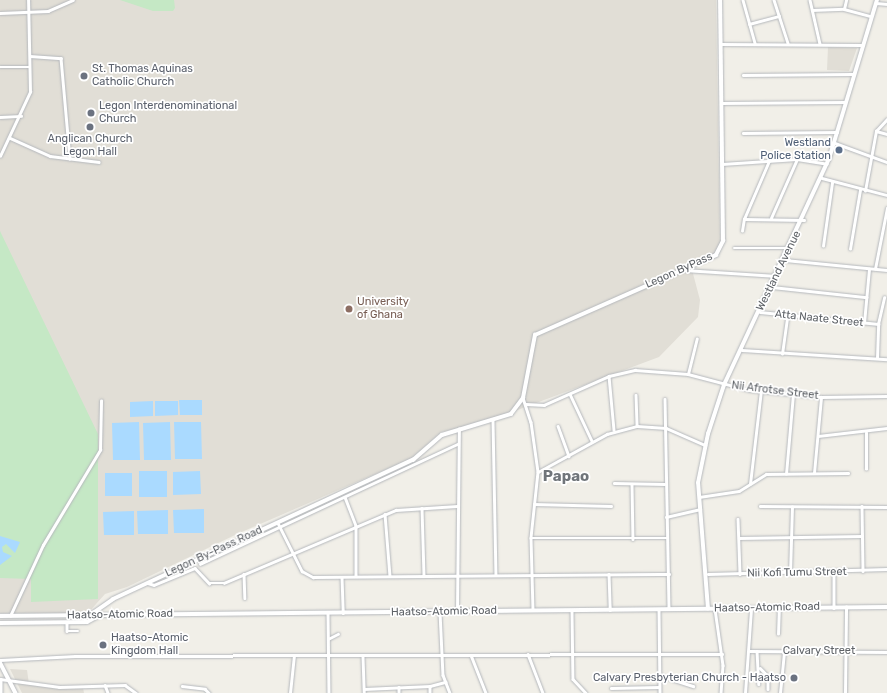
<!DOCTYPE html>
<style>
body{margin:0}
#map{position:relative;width:887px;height:693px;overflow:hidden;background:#f1efe8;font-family:Rubik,sans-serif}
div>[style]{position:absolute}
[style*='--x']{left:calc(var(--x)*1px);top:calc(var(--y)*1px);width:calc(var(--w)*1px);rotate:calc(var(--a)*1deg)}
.education>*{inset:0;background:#e1ded6}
.green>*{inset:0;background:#c5e8c5}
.water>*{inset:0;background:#aadaff}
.roads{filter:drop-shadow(0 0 1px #b5b8bc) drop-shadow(0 0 1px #b5b8bc)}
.street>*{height:2.5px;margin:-1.25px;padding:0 1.25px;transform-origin:1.25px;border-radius:1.25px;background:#fff}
.secondary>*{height:3.5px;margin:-1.75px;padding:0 1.75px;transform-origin:1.75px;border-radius:1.75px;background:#fff}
.dots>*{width:11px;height:11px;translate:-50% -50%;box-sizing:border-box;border:2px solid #fff;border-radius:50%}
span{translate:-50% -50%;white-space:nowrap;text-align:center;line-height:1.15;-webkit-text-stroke:3.5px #fff;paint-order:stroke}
.worship-label{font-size:11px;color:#5b616d}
.left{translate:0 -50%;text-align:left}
.right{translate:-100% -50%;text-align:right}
.service-label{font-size:11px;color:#4e5e75}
.street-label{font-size:11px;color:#5f6368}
.education-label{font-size:11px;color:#785e54}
.district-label{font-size:15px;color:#70757a;font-weight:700}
</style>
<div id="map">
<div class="education">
<i style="clip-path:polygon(0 0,716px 0,720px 243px,714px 254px,691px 266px,700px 300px,698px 317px,659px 357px,485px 422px,441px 432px,412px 458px,235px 535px,127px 587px,105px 594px,88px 613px,0 613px)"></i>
<i style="clip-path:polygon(828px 47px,857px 48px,849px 71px,827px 70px)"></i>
<i style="clip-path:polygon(10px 669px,27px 670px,29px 684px,57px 689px,83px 688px,84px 693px,22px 693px)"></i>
</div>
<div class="green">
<i style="clip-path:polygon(120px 0,174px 0,175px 8px,173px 11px,153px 11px)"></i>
<i style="clip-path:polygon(0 231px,98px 434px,98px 599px,31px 602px,31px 579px,0 578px)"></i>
</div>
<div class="water">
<i style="clip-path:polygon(179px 400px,202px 400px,202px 415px,180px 415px)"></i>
<i style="clip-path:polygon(153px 401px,153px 416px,130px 417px,130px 402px)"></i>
<i style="clip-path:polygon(155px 401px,178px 401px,178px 415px,155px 416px)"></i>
<i style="clip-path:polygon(139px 422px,140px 460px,113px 460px,112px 423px)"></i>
<i style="clip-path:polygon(170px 422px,171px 460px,144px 460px,143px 423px)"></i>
<i style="clip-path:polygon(174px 422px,201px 422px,202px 459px,175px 459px)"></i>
<i style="clip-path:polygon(139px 471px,167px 471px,167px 497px,139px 497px)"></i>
<i style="clip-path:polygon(200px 471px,201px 494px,173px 495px,173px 472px)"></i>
<i style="clip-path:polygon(105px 473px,132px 473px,132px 496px,105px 496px)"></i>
<i style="clip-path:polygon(204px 509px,204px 533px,174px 533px,173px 510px)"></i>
<i style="clip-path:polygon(168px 510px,168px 534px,138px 534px,137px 511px)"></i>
<i style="clip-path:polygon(134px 511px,134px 535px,104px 535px,103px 512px)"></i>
<i style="clip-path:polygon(0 536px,20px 542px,15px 553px,6px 544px,2px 547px,3px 552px,12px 556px,0 565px)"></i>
</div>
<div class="roads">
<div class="street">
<i style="--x:743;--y:0;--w:45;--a:74.4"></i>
<i style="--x:774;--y:0;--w:45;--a:72"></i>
<i style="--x:810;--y:0;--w:45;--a:77.2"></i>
<i style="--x:876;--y:3;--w:11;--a:5"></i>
<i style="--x:844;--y:9;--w:9;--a:-77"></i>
<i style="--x:812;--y:10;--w:32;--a:-2"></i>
<i style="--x:844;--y:9;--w:28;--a:15"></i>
<i style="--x:0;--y:13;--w:48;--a:-2.4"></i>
<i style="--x:48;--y:11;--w:27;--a:-24"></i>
<i style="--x:749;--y:24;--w:31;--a:-15"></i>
<i style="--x:721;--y:44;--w:140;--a:0.4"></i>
<i style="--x:30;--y:56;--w:31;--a:4"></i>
<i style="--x:61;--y:58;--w:101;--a:84.9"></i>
<i style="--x:0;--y:67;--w:30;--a:0"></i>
<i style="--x:743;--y:75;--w:109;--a:-0.5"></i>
<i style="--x:721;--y:103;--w:124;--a:-0.5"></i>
<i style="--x:0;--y:117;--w:21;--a:-3"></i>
<i style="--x:876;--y:131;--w:11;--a:15"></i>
<i style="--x:743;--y:133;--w:94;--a:-0.6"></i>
<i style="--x:10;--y:138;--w:44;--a:24.2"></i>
<i style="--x:50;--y:156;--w:49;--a:7"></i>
<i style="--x:835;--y:143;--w:55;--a:20.1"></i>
<i style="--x:0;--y:156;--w:71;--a:-64.9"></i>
<i style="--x:30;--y:92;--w:92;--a:-91.2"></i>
<i style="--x:722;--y:164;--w:75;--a:-3.8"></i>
<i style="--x:797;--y:159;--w:30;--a:9"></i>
<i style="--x:822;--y:178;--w:67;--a:14.7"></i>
<i style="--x:865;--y:191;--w:61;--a:-79.6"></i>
<i style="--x:876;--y:131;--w:16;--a:-47"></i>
<i style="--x:771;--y:218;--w:64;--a:-66.2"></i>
<i style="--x:744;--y:219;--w:63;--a:-66.7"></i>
<i style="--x:742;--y:231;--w:12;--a:-81"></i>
<i style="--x:744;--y:219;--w:60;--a:1"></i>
<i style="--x:823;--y:246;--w:64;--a:-81.9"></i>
<i style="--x:734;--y:248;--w:57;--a:0"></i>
<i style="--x:850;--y:249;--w:60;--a:-80.4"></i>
<i style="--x:785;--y:260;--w:102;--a:5.6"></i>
<i style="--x:875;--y:269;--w:62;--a:-78.9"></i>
<i style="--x:684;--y:270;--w:93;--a:3.7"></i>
<i style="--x:772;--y:287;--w:95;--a:6.1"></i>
<i style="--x:760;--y:312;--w:119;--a:5.8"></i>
<i style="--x:864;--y:323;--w:54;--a:-84.7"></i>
<i style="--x:742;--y:350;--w:145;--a:3.6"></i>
<i style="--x:782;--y:354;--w:37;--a:-82"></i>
<i style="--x:877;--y:358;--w:34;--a:-88"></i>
<i style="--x:878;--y:324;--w:27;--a:-77"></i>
<i style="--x:688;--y:374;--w:36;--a:-76"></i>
<i style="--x:609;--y:376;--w:54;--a:84.7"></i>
<i style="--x:570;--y:394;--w:52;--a:64.9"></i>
<i style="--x:636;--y:395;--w:31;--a:88"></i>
<i style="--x:523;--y:398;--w:25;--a:72"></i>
<i style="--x:531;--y:422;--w:50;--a:82"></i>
<i style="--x:538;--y:472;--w:66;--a:96.1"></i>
<i style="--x:531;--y:538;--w:72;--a:88.4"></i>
<i style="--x:665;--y:399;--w:210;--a:88.9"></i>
<i style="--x:526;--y:404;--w:18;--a:3"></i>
<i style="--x:544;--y:405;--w:71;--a:-24"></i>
<i style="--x:609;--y:376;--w:27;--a:-13"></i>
<i style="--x:635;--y:370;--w:53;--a:4.3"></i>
<i style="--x:688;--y:374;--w:63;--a:14.7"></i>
<i style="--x:749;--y:390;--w:72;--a:5.6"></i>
<i style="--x:821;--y:397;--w:66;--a:-0.9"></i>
<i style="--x:493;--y:421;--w:153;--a:88.9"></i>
<i style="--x:558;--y:426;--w:32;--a:70"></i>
<i style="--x:818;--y:436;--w:69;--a:-6.6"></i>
<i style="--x:866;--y:469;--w:36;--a:-90"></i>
<i style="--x:538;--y:472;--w:79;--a:-28.8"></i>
<i style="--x:607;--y:434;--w:31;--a:-15"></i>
<i style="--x:637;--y:426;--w:29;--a:4"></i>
<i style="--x:666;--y:428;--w:43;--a:23.6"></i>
<i style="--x:814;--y:473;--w:76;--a:-84.7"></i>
<i style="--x:786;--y:474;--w:80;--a:-85"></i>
<i style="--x:614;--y:483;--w:50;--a:1.1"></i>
<i style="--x:632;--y:484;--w:55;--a:89"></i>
<i style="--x:750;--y:484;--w:94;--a:-83.3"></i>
<i style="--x:345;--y:497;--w:31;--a:69"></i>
<i style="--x:356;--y:526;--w:50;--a:90"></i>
<i style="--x:699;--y:497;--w:40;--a:-8.5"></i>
<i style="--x:739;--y:491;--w:32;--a:-32"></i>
<i style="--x:766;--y:474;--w:82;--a:-0.7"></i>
<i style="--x:534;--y:504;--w:77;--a:1.5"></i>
<i style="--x:760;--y:506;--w:127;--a:0.5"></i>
<i style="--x:862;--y:506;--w:65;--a:89.1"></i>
<i style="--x:422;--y:508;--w:67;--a:88.3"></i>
<i style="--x:385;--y:514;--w:62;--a:85.4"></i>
<i style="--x:666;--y:517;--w:35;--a:-13"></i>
<i style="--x:738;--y:519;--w:55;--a:87.9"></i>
<i style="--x:278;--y:523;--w:54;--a:63.4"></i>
<i style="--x:302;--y:571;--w:13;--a:29"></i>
<i style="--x:313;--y:577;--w:356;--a:-0.5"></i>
<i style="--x:531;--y:538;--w:136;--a:0"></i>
<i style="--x:739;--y:538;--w:123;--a:-0.9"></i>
<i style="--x:200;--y:564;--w:284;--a:-25"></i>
<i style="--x:834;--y:573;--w:35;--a:90"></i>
<i style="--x:244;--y:574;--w:24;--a:88"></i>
<i style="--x:609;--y:574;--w:36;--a:88"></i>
<i style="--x:708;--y:574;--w:179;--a:-1.6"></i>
<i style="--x:790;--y:574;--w:67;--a:-88.3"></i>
<i style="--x:342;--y:577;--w:36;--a:88"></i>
<i style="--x:148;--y:583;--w:6;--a:18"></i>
<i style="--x:154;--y:585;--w:44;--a:-22.5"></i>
<i style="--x:195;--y:568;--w:21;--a:47"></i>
<i style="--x:209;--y:583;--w:15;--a:0"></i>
<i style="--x:224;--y:583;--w:187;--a:-23"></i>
<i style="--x:396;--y:510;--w:61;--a:-3.8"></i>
<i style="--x:659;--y:609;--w:84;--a:89.3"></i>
<i style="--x:715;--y:609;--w:57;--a:81.9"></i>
<i style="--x:723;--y:665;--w:28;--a:94"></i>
<i style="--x:457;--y:611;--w:182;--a:-89.4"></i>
<i style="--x:572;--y:611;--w:68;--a:89.2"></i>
<i style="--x:573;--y:679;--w:19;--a:47"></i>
<i style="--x:440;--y:612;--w:63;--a:87.3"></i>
<i style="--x:443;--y:675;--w:19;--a:69"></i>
<i style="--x:328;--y:613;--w:80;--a:89.3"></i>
<i style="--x:10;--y:616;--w:78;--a:-65.1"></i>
<i style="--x:43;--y:545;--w:111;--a:-59"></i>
<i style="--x:100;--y:450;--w:49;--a:-88.8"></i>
<i style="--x:67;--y:622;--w:9;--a:90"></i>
<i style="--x:67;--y:631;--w:11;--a:0"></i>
<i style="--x:778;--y:634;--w:25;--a:-88"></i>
<i style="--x:328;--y:639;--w:11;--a:-27"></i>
<i style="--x:750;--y:651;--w:137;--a:0.4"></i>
<i style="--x:757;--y:651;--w:33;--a:87"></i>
<i style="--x:528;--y:654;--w:42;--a:69"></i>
<i style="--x:471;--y:655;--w:41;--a:68.5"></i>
<i style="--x:363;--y:657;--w:36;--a:88"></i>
<i style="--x:0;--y:660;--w:75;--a:-3.1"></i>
<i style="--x:75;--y:656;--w:647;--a:-0.18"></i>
<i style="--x:760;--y:668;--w:11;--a:45"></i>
<i style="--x:768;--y:676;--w:13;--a:90"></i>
<i style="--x:659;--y:675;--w:36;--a:18"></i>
<i style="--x:0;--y:679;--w:60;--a:7.7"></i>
<i style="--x:59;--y:687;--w:66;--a:-1.7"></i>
<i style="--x:125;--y:685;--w:14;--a:36"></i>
<i style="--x:1;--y:679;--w:14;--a:90"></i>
<i style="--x:105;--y:685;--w:9;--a:69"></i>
<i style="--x:182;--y:686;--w:23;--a:7"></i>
<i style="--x:205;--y:689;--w:6;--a:45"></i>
<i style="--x:430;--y:686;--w:7;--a:90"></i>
<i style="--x:399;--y:687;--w:6;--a:90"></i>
<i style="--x:611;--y:688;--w:48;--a:-1.2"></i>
<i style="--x:364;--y:689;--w:66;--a:-2.6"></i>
<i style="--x:430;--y:686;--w:16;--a:-15"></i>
<i style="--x:290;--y:693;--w:37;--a:-84"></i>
<i style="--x:745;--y:693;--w:84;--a:-85.9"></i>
<i style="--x:780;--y:693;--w:41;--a:-84.4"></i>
<i style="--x:845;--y:693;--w:86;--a:-89.3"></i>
</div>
<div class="secondary">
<i style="--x:708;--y:609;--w:126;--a:-94.5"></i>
<i style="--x:698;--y:483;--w:50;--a:-78.5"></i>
<i style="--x:708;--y:434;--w:52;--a:-71.9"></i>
<i style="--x:724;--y:385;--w:249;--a:-65.1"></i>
<i style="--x:829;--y:159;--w:166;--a:-73.2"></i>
<i style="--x:0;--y:616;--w:887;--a:-0.58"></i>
<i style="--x:89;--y:616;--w:29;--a:-35"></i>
<i style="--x:113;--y:599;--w:331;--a:-24.9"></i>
<i style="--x:413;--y:460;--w:38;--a:-41"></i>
<i style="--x:442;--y:435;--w:72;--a:-16.9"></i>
<i style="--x:511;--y:414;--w:20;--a:-53"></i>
<i style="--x:523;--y:398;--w:64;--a:-79.2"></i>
<i style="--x:535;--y:335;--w:198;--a:-23.8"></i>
<i style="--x:716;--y:255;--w:16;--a:-63"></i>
<i style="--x:723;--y:241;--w:241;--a:-90.7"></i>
<i style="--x:0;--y:623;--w:87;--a:-0.7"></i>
<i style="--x:87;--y:622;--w:15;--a:-28"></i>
<i style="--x:0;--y:662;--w:35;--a:63"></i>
</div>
</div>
<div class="dots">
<i style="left:84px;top:76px;background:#6b7280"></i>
<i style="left:91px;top:113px;background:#6b7280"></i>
<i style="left:90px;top:127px;background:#6b7280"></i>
<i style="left:839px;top:150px;background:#5c6f8a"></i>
<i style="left:349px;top:309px;background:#8d6e63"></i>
<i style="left:103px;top:645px;background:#6b7280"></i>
<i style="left:794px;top:678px;background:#6b7280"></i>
</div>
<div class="worship-label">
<span class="left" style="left:92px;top:76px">St. Thomas Aquinas<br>Catholic Church</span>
<span class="left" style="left:99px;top:113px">Legon Interdenominational<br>Church</span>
<span style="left:90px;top:146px">Anglican Church<br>Legon Hall</span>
<span class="left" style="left:111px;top:645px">Haatso-Atomic<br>Kingdom Hall</span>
<span class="right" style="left:786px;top:678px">Calvary Presbyterian Church - Haatso</span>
</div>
<div class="service-label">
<span class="right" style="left:831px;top:150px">Westland<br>Police Station</span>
</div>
<div class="street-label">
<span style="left:679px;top:271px;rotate:-24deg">Legon ByPass</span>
<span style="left:779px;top:271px;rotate:-64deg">Westland Avenue</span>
<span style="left:819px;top:319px;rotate:6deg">Atta Naate Street</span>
<span style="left:775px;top:391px;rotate:7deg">Nii Afrotse Street</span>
<span style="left:214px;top:552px;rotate:-25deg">Legon By-Pass Road</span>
<span style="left:797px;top:573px;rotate:-1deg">Nii Kofi Tumu Street</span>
<span style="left:767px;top:608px;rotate:-1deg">Haatso-Atomic Road</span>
<span style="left:444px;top:612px;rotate:-1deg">Haatso-Atomic Road</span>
<span style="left:120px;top:615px;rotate:-1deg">Haatso-Atomic Road</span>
<span style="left:819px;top:651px">Calvary Street</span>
</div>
<div class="education-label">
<span class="left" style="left:357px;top:309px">University<br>of Ghana</span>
</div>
<div class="district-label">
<span style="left:566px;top:477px">Papao</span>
</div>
</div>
